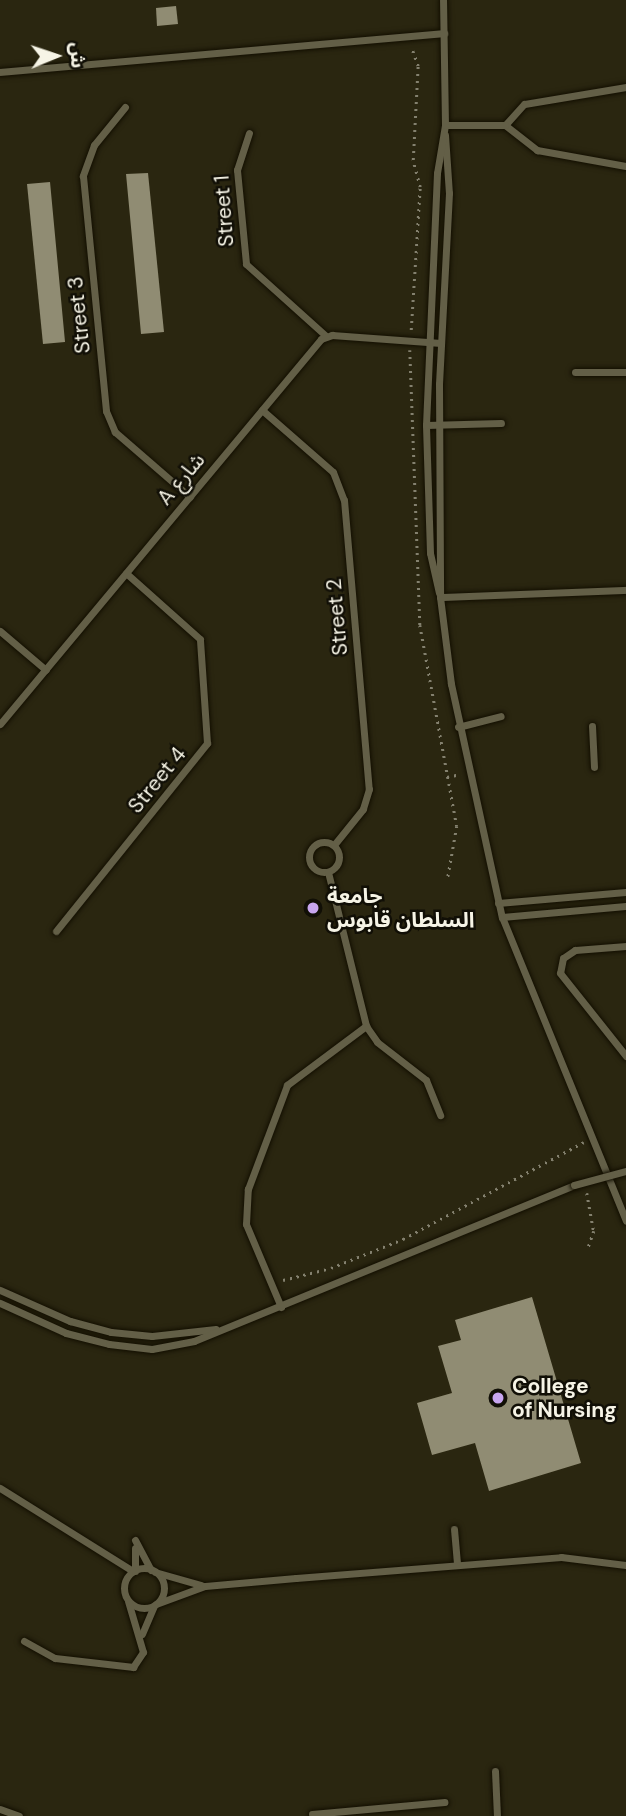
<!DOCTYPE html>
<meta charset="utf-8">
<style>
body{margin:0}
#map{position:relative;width:626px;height:1816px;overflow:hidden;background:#2a2610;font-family:"DM Sans","Noto Sans Arabic",sans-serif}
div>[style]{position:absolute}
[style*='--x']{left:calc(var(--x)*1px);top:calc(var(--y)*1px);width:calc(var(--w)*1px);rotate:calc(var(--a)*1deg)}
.building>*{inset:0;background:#908c73}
.path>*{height:2.5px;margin-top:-1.25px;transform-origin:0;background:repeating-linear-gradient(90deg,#84816f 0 2px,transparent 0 7px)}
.roads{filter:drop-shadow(0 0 2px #130f00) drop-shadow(0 0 2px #130f00)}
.lane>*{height:7px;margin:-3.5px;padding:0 3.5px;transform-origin:3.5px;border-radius:3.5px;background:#635f47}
.lane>.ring{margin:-3.5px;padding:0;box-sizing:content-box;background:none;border:7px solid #635f47;border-radius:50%}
.bridges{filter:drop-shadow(0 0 2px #130f00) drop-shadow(0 0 2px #130f00)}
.lane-bridge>*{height:7px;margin:-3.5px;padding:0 3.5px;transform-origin:3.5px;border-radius:3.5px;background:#635f47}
.dots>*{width:19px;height:19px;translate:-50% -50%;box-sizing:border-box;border:4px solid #110f06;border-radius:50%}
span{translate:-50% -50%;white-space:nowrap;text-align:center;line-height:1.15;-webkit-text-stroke:5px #110f06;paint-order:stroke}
.street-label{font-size:21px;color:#f6f4e6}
.poi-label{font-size:21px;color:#f6f4e6;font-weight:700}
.left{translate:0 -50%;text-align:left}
.north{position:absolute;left:21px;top:21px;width:70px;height:70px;-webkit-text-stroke:5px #110f06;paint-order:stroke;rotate:88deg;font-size:19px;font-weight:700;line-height:28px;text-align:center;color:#f6f4e6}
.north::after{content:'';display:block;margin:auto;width:24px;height:32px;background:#f6f4e6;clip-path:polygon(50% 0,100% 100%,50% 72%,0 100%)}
</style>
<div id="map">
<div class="building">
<i style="clip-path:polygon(176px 6px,178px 24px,157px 26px,156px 8px)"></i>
<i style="clip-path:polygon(148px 173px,164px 332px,141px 334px,126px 174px)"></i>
<i style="clip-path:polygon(50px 182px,65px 342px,43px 344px,27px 184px)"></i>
<i style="clip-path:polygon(532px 1297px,581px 1463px,489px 1491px,475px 1443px,432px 1455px,417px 1403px,452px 1393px,438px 1346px,461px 1340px,455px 1320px)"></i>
</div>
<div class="path">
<i style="--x:411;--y:330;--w:143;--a:-86.4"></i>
<i style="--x:420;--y:187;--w:28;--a:-105"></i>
<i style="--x:413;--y:160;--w:94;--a:-87"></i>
<i style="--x:418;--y:66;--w:20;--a:-110"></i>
<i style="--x:410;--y:350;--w:275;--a:87.9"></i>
<i style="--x:420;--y:625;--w:204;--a:79.6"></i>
<i style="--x:457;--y:826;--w:52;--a:100"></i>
<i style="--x:447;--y:777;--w:14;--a:-12"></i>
<i style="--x:587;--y:1193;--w:39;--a:80"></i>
<i style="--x:594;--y:1231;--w:18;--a:109"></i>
<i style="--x:283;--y:1280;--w:49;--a:-14"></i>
<i style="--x:331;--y:1268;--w:78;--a:-21.9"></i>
<i style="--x:403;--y:1239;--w:205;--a:-28.2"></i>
</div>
<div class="roads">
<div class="lane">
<i style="--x:0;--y:72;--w:446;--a:-5"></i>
<i style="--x:626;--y:87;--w:103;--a:170.5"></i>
<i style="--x:524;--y:104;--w:28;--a:132"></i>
<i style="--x:505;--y:125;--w:41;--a:38"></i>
<i style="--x:537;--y:150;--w:90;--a:10.2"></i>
<i style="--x:125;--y:107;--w:49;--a:129.2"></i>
<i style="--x:94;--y:145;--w:33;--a:110"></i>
<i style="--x:83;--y:176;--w:236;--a:84.4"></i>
<i style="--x:106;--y:411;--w:23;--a:67"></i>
<i style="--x:115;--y:432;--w:99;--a:40.9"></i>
<i style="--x:445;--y:125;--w:60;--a:0"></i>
<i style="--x:249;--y:133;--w:39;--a:108"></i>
<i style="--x:237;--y:170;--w:94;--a:84.5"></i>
<i style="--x:246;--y:264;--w:108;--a:42"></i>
<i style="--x:445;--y:135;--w:58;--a:86.1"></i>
<i style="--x:449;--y:193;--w:191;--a:93"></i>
<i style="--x:439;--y:384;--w:213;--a:89.7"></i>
<i style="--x:440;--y:597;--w:88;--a:82.8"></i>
<i style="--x:451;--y:684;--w:239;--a:77.7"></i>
<i style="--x:502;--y:917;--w:328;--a:67.8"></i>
<i style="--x:575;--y:372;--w:51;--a:0"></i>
<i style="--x:262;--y:410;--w:94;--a:41.1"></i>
<i style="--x:333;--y:472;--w:30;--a:69"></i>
<i style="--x:344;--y:500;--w:290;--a:85.1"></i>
<i style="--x:369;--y:789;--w:21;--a:107"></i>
<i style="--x:363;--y:809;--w:46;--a:128.9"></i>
<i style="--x:426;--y:425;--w:75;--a:-1.5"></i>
<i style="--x:439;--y:593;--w:41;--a:-102.7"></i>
<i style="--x:430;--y:553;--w:128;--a:-91.8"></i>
<i style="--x:426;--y:425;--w:252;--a:-87.5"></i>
<i style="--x:437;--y:173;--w:49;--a:-80.5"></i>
<i style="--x:445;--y:125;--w:125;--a:-90.9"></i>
<i style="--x:440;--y:597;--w:186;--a:-2.2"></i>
<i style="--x:0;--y:631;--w:60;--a:40.3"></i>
<i style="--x:0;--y:724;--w:501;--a:-50.18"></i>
<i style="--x:321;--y:339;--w:12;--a:-20"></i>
<i style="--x:332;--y:335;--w:109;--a:4.2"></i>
<i style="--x:592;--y:726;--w:41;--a:87.2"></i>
<i style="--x:458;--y:727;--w:44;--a:-14.3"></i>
<i class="ring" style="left:309px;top:842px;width:23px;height:23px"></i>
<i style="--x:328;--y:872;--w:159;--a:76.1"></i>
<i style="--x:366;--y:1026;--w:19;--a:55"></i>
<i style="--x:377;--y:1042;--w:62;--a:37.8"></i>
<i style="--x:426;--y:1080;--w:38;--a:68"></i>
<i style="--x:498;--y:903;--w:128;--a:-4.9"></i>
<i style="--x:502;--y:917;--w:124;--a:-5.1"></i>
<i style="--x:56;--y:931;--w:241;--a:-51.2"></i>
<i style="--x:207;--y:743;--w:104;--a:-93.9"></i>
<i style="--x:200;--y:639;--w:99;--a:-138.3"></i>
<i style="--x:626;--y:946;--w:51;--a:175.5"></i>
<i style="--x:575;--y:950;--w:14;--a:146"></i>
<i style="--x:563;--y:958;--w:15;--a:101"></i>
<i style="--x:560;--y:973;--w:106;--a:51.5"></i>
<i style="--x:0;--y:1290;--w:77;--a:23.9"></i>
<i style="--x:70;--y:1321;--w:42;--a:15"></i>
<i style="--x:111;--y:1332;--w:41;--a:5.6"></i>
<i style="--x:152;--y:1336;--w:64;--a:-6.2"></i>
<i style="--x:0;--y:1303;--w:72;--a:24.4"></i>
<i style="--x:66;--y:1333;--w:44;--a:14.3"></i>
<i style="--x:109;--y:1344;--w:43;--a:6.6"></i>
<i style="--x:152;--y:1349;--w:43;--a:-10.8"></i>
<i style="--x:194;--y:1341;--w:411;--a:-22.3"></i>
<i style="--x:281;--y:1307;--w:90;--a:-112.9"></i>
<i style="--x:246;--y:1224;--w:35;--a:-87"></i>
<i style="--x:248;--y:1189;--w:111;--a:-69.4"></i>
<i style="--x:287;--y:1085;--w:99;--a:-36.8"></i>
<i style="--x:0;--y:1488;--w:157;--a:32"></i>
<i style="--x:454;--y:1529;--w:36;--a:85"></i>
<i style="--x:135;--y:1540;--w:34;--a:62"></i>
<i class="ring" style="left:124px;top:1568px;width:33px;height:33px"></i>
<i style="--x:135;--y:1571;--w:23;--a:-90"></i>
<i style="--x:155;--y:1572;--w:48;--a:15.8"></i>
<i style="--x:156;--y:1604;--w:52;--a:-20.2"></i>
<i style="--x:205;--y:1586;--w:91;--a:-5"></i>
<i style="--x:296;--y:1578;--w:266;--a:-4.5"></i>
<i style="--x:561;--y:1557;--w:65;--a:7"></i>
<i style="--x:142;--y:1634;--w:30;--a:-67"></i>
<i style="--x:24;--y:1641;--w:35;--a:29"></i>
<i style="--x:55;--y:1658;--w:79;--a:6.6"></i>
<i style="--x:133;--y:1667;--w:18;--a:-56"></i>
<i style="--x:143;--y:1652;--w:53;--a:-106.4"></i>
<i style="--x:495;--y:1771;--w:45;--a:87.5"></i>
<i style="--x:0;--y:1809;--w:20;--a:20"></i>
<i style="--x:312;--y:1814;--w:133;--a:-5.2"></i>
</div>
</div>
<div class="bridges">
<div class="lane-bridge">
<i style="--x:574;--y:1185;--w:54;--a:-15.1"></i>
</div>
</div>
<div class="dots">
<i style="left:313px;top:908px;background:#c8a6ef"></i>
<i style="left:498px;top:1398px;background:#c8a6ef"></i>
</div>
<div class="street-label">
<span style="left:224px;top:211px;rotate:-94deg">Street 1</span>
<span style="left:79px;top:315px;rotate:-96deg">Street 3</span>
<span style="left:181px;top:479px;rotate:-50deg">A شارع</span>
<span style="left:337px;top:617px;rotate:-95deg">Street 2</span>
<span style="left:157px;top:780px;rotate:-51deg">Street 4</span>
</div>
<div class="poi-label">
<span class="left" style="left:327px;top:908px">جامعة<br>السلطان قابوس</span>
<span class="left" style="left:512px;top:1398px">College<br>of Nursing</span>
</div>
<div class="north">ش</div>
</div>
